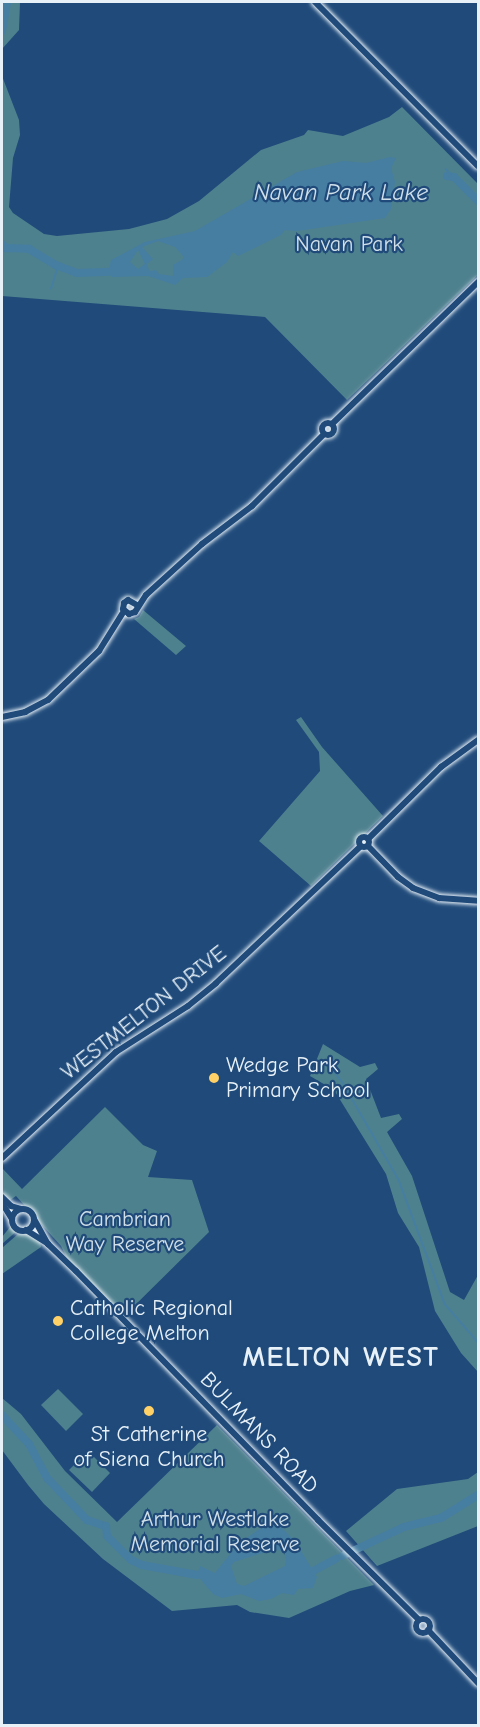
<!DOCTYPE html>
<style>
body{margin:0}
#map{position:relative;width:480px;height:1727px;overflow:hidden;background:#1f4a7a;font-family:"Comic Neue",sans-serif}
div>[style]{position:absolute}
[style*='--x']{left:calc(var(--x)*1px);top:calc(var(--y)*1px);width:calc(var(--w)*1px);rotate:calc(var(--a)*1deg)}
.green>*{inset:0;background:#4e818e}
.water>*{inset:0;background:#467ea2}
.stream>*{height:1.5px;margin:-0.75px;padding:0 0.75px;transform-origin:0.75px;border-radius:0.75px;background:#467ea2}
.river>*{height:8px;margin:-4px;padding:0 4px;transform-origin:4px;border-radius:4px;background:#467ea2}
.roads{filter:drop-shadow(0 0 2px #e8f1f8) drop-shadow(0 0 2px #e8f1f8)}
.minor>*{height:6px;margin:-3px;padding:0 3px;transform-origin:3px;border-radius:3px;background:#1f4a7a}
.minor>.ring{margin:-3px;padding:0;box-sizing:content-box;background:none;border:6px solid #1f4a7a;border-radius:50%}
.dots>*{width:16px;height:16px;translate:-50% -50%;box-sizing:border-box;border:3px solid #1f4a7a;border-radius:50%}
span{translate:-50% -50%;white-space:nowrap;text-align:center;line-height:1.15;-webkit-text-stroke:4.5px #1f4a7a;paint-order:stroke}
.park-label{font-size:22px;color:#d1e0e8}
.street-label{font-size:22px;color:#e8f1f8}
.poi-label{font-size:22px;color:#e8f1f8}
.left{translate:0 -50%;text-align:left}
.water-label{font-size:24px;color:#d0e0eb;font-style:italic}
.district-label{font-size:28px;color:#e8f1f8;font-weight:700;letter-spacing:1.5px}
.frame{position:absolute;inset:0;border:3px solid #e8f1f8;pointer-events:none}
</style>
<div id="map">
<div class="green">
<i style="clip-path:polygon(2px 2px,20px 2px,19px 30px,2px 49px)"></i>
<i style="clip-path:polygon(2px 76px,19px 120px,20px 135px,13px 158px,9px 207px,13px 213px,44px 234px,57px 236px,129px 229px,167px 219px,199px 201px,261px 150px,304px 135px,308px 130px,343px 136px,389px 117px,402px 107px,478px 184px,478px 275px,347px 400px,265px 317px,2px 296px)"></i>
<i style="clip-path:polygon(143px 610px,186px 646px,176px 655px,134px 619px,139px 617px)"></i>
<i style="clip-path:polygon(301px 717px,322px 747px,383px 816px,311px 886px,259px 841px,320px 771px,319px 752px,296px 720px)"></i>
<i style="clip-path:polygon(323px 1044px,360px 1067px,375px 1063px,378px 1069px,366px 1079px,381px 1118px,399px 1114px,402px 1119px,387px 1132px,412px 1176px,450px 1292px,464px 1300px,478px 1275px,478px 1372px,461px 1353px,435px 1311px,419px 1247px,398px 1213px,386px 1174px,334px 1090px,310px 1076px)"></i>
<i style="clip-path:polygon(105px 1107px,143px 1145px,157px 1151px,148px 1177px,192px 1180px,209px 1232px,124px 1316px,68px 1260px,61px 1246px,16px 1196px,9px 1201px,2px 1193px,2px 1168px,22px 1189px)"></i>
<i style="clip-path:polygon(14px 1222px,19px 1229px,2px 1244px,2px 1237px)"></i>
<i style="clip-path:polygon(31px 1231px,39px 1236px,41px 1247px,2px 1274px,2px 1248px,18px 1234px)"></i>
<i style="clip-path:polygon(58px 1389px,83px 1414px,66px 1431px,41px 1405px)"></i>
<i style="clip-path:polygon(2px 1398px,21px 1414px,65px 1471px,117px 1522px,217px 1425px,374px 1585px,350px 1591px,289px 1618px,250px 1612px,237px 1605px,172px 1611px,103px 1559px,44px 1504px,28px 1485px,2px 1450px)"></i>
<i style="clip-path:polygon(88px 1451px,110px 1473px,92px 1492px,69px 1470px)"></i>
<i style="clip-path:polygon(478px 1472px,478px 1526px,377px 1566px,346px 1531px,397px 1489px,468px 1479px)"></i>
</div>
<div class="water">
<i style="clip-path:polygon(evenodd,390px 157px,396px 158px,391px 168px,395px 182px,391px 209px,385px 218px,297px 231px,285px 230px,281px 235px,238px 256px,233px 252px,227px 262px,207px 277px,183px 278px,175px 285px,148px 276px,112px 277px,109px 270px,111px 260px,145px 242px,195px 231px,297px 172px,343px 161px,366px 163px,390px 157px,158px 241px,175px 247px,183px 256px,183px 259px,173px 265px,173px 276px,159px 274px,156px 270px,149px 271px,147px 264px,153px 259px,142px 247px,158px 241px,390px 157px,138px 250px,145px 264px,138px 269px,130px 262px,138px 250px)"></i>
<i style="clip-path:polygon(evenodd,270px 1522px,281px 1527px,295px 1541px,317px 1577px,313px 1588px,298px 1589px,294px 1595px,282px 1593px,271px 1599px,259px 1601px,241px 1594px,222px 1598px,213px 1594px,197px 1575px,200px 1566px,215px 1573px,239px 1543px,270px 1522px,275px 1549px,286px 1553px,285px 1566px,244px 1586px,237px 1584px,231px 1566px,234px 1562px,275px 1549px)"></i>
</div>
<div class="stream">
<i style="--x:446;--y:169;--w:11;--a:45"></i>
<i style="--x:51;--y:289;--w:24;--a:-73"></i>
<i style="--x:333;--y:1070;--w:16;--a:52"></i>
<i style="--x:343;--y:1083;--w:112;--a:60"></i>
<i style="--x:399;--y:1180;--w:132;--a:69.6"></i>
<i style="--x:445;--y:1304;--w:50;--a:49"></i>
</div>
<div class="river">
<i style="--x:2;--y:31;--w:29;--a:-80"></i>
<i style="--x:447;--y:176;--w:7;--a:8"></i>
<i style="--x:454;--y:177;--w:34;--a:45"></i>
<i style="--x:2;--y:244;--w:6;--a:45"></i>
<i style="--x:6;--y:248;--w:23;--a:2"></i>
<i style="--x:29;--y:249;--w:31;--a:31"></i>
<i style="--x:56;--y:265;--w:22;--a:21"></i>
<i style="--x:77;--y:273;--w:33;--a:-2"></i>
<i style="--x:2;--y:1415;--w:40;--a:47"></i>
<i style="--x:29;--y:1444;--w:40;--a:62"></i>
<i style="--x:48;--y:1479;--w:57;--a:46.4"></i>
<i style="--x:87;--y:1520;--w:20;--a:18"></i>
<i style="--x:106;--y:1526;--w:10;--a:84"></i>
<i style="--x:107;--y:1536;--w:34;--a:45"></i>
<i style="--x:131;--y:1560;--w:12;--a:24"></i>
<i style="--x:142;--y:1565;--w:56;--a:10.3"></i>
<i style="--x:342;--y:1556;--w:68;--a:-25.1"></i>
<i style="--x:404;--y:1527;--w:38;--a:-14"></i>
<i style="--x:441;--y:1518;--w:44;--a:-31.9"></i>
<i style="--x:313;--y:1571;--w:26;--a:-28"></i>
</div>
<div class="roads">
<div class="minor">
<i style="--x:315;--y:2;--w:231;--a:45.2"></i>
<i class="ring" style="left:322px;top:423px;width:6px;height:6px"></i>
<i style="--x:332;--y:424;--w:204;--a:-44.2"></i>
<i style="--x:137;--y:605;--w:10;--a:-151"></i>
<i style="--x:128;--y:600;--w:5;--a:143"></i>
<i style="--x:124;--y:603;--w:6;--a:99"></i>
<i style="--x:123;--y:609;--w:8;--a:40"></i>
<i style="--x:129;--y:614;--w:6;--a:-18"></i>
<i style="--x:135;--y:612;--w:20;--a:-57"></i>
<i style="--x:146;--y:595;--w:76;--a:-42.3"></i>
<i style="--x:202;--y:544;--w:63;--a:-37.2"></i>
<i style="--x:252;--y:506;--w:102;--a:-45"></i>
<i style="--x:2;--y:717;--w:24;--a:-12"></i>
<i style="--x:25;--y:712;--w:26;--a:-28"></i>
<i style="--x:48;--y:700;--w:71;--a:-43.9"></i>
<i style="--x:99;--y:651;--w:47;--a:-58"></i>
<i class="ring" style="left:359px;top:837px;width:4px;height:4px"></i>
<i style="--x:368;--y:839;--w:103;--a:-44.6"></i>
<i style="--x:441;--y:767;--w:46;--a:-36.1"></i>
<i style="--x:368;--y:846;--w:43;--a:45.9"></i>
<i style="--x:398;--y:877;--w:19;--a:36"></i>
<i style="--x:413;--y:888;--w:28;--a:21"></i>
<i style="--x:439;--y:898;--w:39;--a:4"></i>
<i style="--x:2;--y:1158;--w:156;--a:-42.9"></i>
<i style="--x:116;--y:1052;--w:85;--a:-32.6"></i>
<i style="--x:188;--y:1006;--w:36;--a:-39"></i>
<i style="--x:216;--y:983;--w:199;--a:-43.4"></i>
<i style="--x:2;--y:1197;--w:13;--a:45"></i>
<i style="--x:11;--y:1206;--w:10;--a:17"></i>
<i style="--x:2;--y:1203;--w:19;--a:58"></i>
<i class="ring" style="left:12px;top:1209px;width:16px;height:16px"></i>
<i style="--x:34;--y:1219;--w:29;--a:61"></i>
<i style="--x:26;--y:1230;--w:26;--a:32"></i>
<i style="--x:48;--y:1244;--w:39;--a:44"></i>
<i style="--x:76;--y:1271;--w:347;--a:45.8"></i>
<i style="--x:318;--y:1520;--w:142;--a:44.7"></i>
<i class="ring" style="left:416px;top:1619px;width:8px;height:8px"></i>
<i style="--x:428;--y:1630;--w:73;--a:46.7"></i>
</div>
</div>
<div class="dots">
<i style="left:214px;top:1078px;background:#ffd166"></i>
<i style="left:58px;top:1321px;background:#ffd166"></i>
<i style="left:149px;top:1411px;background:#ffd166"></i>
</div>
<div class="park-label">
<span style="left:349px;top:245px">Navan Park</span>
<span style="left:125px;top:1232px">Cambrian<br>Way Reserve</span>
<span style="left:215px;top:1532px">Arthur Westlake<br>Memorial Reserve</span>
</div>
<div class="street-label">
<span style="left:144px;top:1013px;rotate:-38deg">WESTMELTON DRIVE</span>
<span style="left:259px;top:1433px;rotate:46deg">BULMANS ROAD</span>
</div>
<div class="poi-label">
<span class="left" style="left:226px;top:1078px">Wedge Park<br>Primary School</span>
<span class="left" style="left:70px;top:1321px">Catholic Regional<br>College Melton</span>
<span style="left:149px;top:1447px">St Catherine<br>of Siena Church</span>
</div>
<div class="water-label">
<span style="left:341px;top:193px">Navan Park Lake</span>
</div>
<div class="district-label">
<span style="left:341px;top:1357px">MELTON WEST</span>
</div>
<div class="frame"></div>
</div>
